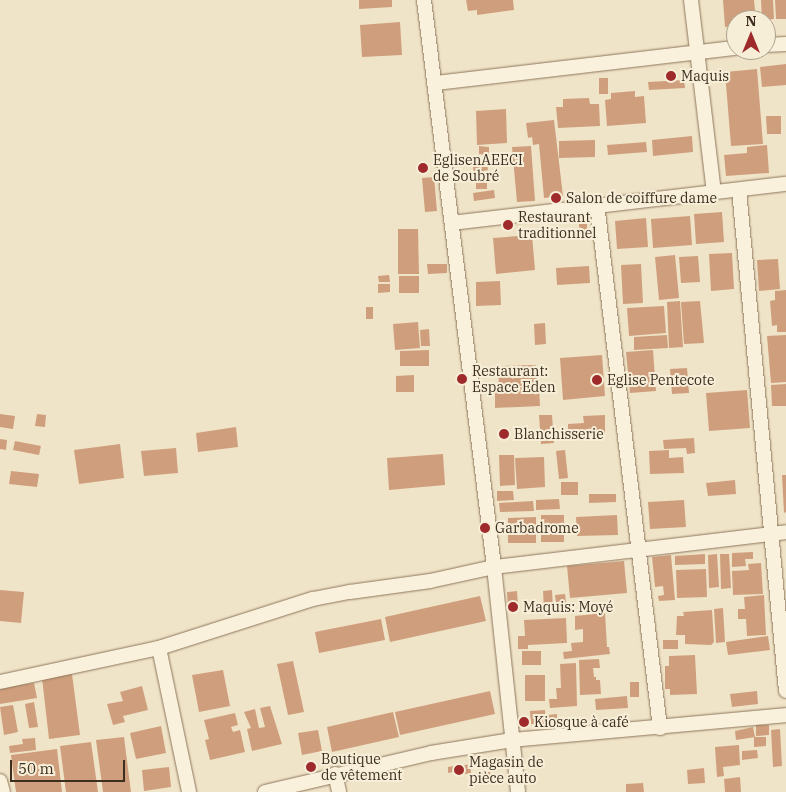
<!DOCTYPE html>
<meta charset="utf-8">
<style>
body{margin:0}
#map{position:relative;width:786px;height:792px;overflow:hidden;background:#f0e4c8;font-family:"IBM Plex Serif",serif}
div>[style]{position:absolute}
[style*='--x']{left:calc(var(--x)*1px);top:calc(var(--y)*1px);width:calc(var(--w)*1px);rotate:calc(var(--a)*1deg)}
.building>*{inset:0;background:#cf9f7d}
.roads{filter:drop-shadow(0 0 1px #8d765c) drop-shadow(0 0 1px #8d765c)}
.minor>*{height:14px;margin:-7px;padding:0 7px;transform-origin:7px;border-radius:7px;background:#faf1dc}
.dots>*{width:14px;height:14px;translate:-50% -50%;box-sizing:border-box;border:2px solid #f7eed8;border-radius:50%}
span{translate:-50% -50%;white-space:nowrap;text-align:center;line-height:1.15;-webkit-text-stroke:4px #f7eed8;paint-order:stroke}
.poi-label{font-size:14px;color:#3d2e20}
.left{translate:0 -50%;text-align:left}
.north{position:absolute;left:726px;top:10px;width:50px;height:50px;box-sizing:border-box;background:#f7eed8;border:1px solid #ada18e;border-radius:50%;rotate:0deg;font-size:14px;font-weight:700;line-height:20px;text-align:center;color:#3d2e20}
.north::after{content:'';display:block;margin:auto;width:18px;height:22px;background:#9e2a2b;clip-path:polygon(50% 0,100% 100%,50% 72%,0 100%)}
.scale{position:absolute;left:10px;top:760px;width:115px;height:22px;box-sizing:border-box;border:2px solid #3d2e20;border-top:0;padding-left:6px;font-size:15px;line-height:18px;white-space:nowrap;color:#3d2e20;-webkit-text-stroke:4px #f7eed8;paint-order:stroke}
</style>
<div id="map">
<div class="building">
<i style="clip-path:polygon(359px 0,392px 0,392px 7px,359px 9px)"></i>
<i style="clip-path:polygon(466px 0,513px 0,514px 10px,477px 15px,477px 10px,468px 11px)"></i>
<i style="clip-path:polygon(723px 0,754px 0,756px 20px,736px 20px,736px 26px,725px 27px)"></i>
<i style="clip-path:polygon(761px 0,773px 0,774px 19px,762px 20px)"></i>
<i style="clip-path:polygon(775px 0,786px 0,786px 19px,776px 19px)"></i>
<i style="clip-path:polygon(400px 22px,402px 55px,362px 57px,360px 25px)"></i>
<i style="clip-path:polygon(786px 64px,786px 85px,762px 87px,760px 67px)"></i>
<i style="clip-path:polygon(757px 69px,763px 144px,731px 146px,725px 72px)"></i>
<i style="clip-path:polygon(599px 78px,608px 78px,608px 94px,599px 94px)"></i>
<i style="clip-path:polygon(684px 80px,685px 88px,649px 90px,648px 82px)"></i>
<i style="clip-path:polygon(635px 91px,635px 97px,644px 96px,646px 123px,607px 126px,605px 100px,611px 99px,611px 93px)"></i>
<i style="clip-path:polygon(589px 98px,590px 104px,599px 104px,600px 126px,558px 128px,556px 107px,563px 107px,563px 99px)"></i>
<i style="clip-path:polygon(506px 109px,507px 143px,477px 145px,476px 111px)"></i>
<i style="clip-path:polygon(766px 116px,781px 116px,781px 134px,767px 134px)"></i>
<i style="clip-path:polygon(554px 120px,563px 196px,544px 198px,539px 144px,533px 145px,532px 137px,528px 138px,526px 123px)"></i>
<i style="clip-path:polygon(692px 136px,693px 152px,653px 156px,652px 140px)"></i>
<i style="clip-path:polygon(595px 140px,595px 157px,559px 158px,559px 141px)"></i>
<i style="clip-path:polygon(646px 142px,647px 152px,608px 155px,607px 145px)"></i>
<i style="clip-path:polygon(767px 145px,769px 173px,726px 176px,724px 155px,747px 153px,747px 147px)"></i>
<i style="clip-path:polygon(479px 146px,489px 147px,489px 155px,479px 154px)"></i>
<i style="clip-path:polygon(531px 146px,535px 201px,517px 202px,512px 147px)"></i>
<i style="clip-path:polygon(486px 158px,488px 170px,474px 173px,472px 161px)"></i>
<i style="clip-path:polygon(481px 172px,490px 172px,490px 179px,481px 179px)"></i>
<i style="clip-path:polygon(434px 177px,437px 211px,425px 212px,422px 178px)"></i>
<i style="clip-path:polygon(476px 180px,487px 181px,487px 189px,476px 189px)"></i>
<i style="clip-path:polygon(494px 190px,495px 198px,474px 201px,473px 193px)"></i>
<i style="clip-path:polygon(722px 212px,724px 242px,696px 244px,694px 214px)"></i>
<i style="clip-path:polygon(690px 216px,692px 245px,653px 248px,651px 219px)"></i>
<i style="clip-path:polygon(646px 218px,648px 247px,617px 249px,615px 221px)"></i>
<i style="clip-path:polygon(579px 223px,587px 223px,587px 235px,579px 235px)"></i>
<i style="clip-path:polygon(398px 229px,418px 229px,419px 274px,398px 274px)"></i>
<i style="clip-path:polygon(532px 235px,535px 270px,496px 274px,493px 238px)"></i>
<i style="clip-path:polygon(732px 253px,734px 289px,711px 291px,709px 254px)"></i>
<i style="clip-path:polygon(675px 255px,679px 298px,659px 300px,655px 257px)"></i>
<i style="clip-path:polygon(698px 256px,700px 282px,681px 283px,679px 257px)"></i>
<i style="clip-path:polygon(778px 259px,780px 289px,759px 291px,757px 260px)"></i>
<i style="clip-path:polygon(427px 264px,447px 264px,447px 273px,428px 274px)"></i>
<i style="clip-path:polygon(641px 264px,643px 303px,623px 304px,621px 265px)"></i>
<i style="clip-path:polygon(589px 266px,590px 283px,557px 285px,556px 268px)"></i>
<i style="clip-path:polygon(389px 275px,390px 282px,379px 282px,378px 276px)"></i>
<i style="clip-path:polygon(399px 276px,419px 276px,419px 293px,399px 293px)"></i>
<i style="clip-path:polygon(500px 281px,501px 305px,476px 306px,476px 282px)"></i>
<i style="clip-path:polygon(378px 284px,390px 284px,390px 292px,378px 293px)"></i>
<i style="clip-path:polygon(786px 290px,786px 332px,777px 332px,777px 325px,772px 326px,770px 301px,775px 300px,775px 291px)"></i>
<i style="clip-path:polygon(680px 301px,683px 347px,669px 348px,667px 302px)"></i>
<i style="clip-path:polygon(700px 301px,704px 343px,684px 344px,681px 302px)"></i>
<i style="clip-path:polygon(664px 306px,666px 333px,629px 336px,627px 308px)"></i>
<i style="clip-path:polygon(366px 307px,373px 307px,373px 319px,366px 319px)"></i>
<i style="clip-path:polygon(418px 322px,420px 348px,395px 350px,393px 324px)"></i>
<i style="clip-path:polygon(545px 323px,546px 344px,535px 345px,534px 324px)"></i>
<i style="clip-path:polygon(429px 329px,430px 346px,421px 346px,420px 330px)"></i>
<i style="clip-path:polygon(667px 335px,668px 348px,634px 350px,634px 337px)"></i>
<i style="clip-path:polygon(786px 335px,786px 382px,771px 383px,767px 336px)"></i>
<i style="clip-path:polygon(429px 350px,429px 366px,400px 366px,400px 351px)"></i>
<i style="clip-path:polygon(653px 350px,656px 391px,630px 393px,626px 352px)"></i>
<i style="clip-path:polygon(602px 355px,605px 396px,563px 400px,560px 358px)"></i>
<i style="clip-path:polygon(536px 365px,537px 385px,499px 387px,498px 366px)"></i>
<i style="clip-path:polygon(687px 368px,689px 393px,672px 394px,670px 369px)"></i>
<i style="clip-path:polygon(414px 375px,414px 392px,396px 392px,396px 376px)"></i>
<i style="clip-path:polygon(786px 384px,786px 406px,772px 406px,771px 385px)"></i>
<i style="clip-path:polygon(539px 387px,540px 406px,495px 408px,495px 388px)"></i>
<i style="clip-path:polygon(747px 390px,750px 428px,709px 431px,706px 393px)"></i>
<i style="clip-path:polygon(0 414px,15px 416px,13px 429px,0 427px)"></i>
<i style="clip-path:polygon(37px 414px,46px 415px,45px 427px,35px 426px)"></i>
<i style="clip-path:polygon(539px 415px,552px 415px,554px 443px,541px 444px)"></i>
<i style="clip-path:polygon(605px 415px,605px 434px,568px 435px,568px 424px,584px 423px,583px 416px)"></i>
<i style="clip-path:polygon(236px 427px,238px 447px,198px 452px,196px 433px)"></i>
<i style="clip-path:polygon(694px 438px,695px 453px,687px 454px,686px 448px,664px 449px,663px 440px)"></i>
<i style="clip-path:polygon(0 439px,7px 440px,6px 450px,0 449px)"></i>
<i style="clip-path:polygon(15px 441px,41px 446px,39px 455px,13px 450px)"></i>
<i style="clip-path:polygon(120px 444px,124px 478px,79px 484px,74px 450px)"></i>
<i style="clip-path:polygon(176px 448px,178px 473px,144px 476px,141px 451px)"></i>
<i style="clip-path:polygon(565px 450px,568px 478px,559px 479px,556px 451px)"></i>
<i style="clip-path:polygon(669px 450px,669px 458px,683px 457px,684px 473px,650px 474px,649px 451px)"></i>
<i style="clip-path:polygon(443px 454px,445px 485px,389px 490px,387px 458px)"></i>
<i style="clip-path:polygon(499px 455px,514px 455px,515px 485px,500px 486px)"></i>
<i style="clip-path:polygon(544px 457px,545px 487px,517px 489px,515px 458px)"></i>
<i style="clip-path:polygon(11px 471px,39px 474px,37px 487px,9px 484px)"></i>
<i style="clip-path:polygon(782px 475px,786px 475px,786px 512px,784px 513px)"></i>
<i style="clip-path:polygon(735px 480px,736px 494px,708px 496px,706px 483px)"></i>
<i style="clip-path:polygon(561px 482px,578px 482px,578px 495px,561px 495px)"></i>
<i style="clip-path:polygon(497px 491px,513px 491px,514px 500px,497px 501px)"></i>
<i style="clip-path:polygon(589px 494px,616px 494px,616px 502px,589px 503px)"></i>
<i style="clip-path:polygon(559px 499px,560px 509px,536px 510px,536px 500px)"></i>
<i style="clip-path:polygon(684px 500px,686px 527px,650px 529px,648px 502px)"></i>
<i style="clip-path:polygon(533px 501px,534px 511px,500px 512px,499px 503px)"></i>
<i style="clip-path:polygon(541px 515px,564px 515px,564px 542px,541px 542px)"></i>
<i style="clip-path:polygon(617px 515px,618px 535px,577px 536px,576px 517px)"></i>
<i style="clip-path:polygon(536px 517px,536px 543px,508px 543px,508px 518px)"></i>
<i style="clip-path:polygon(753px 552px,753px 559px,745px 559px,746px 566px,732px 567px,732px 553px)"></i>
<i style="clip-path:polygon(705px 554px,705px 564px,675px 565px,675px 556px)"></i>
<i style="clip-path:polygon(717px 554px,719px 587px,709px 588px,708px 555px)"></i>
<i style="clip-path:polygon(720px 554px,729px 554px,731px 588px,721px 589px)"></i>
<i style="clip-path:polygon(671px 555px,675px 600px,659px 601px,658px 596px,664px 595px,663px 586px,655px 587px,652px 557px)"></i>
<i style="clip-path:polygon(624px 561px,627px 593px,570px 598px,567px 566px)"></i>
<i style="clip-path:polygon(761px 563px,763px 594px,733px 595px,732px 571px,749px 570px,748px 564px)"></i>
<i style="clip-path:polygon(706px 569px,707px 597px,677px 598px,676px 570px)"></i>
<i style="clip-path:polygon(0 590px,24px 592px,21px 623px,0 621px)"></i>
<i style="clip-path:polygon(552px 590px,553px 609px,544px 610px,543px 591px)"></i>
<i style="clip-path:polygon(517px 591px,518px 606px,508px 607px,507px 592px)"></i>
<i style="clip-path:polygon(565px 594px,567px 611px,557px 612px,555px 595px)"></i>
<i style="clip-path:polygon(764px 595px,766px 635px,747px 636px,746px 619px,738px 619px,738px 609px,745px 609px,744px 597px)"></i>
<i style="clip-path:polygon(480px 596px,486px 621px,390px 642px,385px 617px)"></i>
<i style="clip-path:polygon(723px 608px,725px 642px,716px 643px,714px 609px)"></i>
<i style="clip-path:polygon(712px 610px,714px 642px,711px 645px,685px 644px,685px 635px,676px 635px,677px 616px,684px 616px,683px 612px)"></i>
<i style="clip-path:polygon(605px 613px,607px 647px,609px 647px,610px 654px,564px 659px,563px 652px,572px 651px,571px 643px,583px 642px,583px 629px,575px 630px,575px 616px)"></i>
<i style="clip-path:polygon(566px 618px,567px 643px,528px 645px,528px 649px,518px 649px,518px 636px,525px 636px,524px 620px)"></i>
<i style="clip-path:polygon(381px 619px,385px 640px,319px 653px,315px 632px)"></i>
<i style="clip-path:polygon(768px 636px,770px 650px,728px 655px,726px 642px)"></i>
<i style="clip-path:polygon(663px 640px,678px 640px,678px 649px,663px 649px)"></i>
<i style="clip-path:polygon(522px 651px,541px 651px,541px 665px,522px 665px)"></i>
<i style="clip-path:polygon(695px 655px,697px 694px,670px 695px,670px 689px,665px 689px,665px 666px,669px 666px,669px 656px)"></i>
<i style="clip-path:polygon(599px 659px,600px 668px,593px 668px,594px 677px,596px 677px,596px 680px,600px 680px,601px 694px,580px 695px,579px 660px)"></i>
<i style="clip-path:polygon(293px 661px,304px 712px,288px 715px,277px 664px)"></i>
<i style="clip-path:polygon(576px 663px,577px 706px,550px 708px,549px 699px,557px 699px,556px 688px,561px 688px,560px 664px)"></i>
<i style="clip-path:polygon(223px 670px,230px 706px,199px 712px,192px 675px)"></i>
<i style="clip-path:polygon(72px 674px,80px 735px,49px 739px,42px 678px)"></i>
<i style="clip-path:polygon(525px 675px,545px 675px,545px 701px,525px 701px)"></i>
<i style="clip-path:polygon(630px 682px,639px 682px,639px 697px,630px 697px)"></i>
<i style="clip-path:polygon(34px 683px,37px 698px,0 704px,0 688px)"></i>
<i style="clip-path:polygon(142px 686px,148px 710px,123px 716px,125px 722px,113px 725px,107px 704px,123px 701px,120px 692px)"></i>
<i style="clip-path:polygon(490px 691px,495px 714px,400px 735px,395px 712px)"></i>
<i style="clip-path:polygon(757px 691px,758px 704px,732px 707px,730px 694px)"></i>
<i style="clip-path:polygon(627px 696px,628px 708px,596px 710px,595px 699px)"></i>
<i style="clip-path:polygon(34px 702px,38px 727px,29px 728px,25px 704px)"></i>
<i style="clip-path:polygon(13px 705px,18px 732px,4px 735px,0 707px)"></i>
<i style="clip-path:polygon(270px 706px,282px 744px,252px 751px,247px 729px,251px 728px,244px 712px,255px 709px,259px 728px,265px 727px,260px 708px)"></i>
<i style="clip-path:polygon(545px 710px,546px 724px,531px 724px,530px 711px)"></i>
<i style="clip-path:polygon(393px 712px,399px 737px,332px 752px,327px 727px)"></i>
<i style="clip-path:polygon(235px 713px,238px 725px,231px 727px,233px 732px,240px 730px,245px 752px,210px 760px,205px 740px,209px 739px,204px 720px)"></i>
<i style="clip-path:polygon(557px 714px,557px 726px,548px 726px,548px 715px)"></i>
<i style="clip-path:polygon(519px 718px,527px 718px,526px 728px,518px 728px)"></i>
<i style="clip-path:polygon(756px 725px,769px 725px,769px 735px,756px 736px)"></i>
<i style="clip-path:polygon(161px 726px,166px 753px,136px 759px,130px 733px)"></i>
<i style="clip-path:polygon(753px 727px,755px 737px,736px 740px,735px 731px)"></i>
<i style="clip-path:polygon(780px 729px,782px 766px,773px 767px,771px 730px)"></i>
<i style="clip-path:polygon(318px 730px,322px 751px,302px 755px,298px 733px)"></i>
<i style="clip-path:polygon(124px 737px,131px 792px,103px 792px,96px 740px)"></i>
<i style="clip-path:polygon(754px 737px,766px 737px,766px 746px,754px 747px)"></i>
<i style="clip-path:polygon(35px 738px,36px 750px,10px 753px,9px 746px,23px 744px,22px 739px)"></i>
<i style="clip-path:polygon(91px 742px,98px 792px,66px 792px,60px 746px)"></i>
<i style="clip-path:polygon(739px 745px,740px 765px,723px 767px,724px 776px,717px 777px,715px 747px)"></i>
<i style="clip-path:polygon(57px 749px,62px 792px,16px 792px,11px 755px)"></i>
<i style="clip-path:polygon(757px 750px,758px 758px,742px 760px,742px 751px)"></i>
<i style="clip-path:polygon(478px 760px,487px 760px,487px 767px,478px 767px)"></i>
<i style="clip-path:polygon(470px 764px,471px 773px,461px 775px,460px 766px)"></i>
<i style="clip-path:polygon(459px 765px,459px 771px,448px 773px,448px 767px)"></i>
<i style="clip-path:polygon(169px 767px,171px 787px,144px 791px,142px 770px)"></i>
<i style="clip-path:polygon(704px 768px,705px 783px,688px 784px,687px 770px)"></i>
<i style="clip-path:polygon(490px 772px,491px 783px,478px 784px,477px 773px)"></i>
<i style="clip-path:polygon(740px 777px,741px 792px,725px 792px,724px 779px)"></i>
<i style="clip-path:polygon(643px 783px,644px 792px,626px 792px,626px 784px)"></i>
</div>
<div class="roads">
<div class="minor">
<i style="--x:424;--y:0;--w:571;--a:82.96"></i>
<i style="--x:494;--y:567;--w:226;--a:83.9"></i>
<i style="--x:691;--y:0;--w:194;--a:83.2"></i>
<i style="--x:766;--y:45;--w:20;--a:-3"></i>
<i style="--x:436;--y:83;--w:302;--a:-6.7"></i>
<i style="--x:739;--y:190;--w:503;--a:84.64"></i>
<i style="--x:597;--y:204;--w:528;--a:83.14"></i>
<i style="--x:452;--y:223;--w:336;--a:-6.7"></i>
<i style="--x:159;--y:648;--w:147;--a:78.2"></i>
<i style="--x:0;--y:682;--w:163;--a:-12.1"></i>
<i style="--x:159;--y:648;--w:162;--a:-17.7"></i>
<i style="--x:313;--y:599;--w:38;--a:-11"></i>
<i style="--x:350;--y:592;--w:81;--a:-7.8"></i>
<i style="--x:430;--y:581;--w:66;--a:-12.3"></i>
<i style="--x:494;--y:567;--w:294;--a:-6.8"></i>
<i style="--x:335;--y:774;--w:18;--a:77"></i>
<i style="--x:0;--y:781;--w:11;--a:75"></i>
<i style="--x:265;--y:792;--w:171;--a:-13.2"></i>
<i style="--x:431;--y:753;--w:82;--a:-9.1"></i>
<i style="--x:512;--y:740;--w:275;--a:-5.2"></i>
</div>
</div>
<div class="dots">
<i style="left:671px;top:76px;background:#9e2a2b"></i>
<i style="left:423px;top:168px;background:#9e2a2b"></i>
<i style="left:556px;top:198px;background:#9e2a2b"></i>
<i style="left:508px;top:225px;background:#9e2a2b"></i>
<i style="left:462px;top:379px;background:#9e2a2b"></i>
<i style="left:597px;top:380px;background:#9e2a2b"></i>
<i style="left:504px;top:434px;background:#9e2a2b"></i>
<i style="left:485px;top:528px;background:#9e2a2b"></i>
<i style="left:513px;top:607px;background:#9e2a2b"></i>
<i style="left:524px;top:722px;background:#9e2a2b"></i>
<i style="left:311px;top:767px;background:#9e2a2b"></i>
<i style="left:459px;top:770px;background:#9e2a2b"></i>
</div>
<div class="poi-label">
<span class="left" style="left:681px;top:76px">Maquis</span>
<span class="left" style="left:433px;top:168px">EglisenAEECI<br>de Soubré</span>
<span class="left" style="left:566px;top:198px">Salon de coiffure dame</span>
<span class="left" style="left:518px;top:225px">Restaurant<br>traditionnel</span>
<span class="left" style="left:472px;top:379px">Restaurant:<br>Espace Eden</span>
<span class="left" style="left:607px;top:380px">Eglise Pentecote</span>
<span class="left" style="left:514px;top:434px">Blanchisserie</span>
<span class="left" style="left:495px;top:528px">Garbadrome</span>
<span class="left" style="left:523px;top:607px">Maquis: Moyé</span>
<span class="left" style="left:534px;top:722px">Kiosque à café</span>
<span class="left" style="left:321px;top:767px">Boutique<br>de vêtement</span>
<span class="left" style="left:469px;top:770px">Magasin de<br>pièce auto</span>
</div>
<div class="north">N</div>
<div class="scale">50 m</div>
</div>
